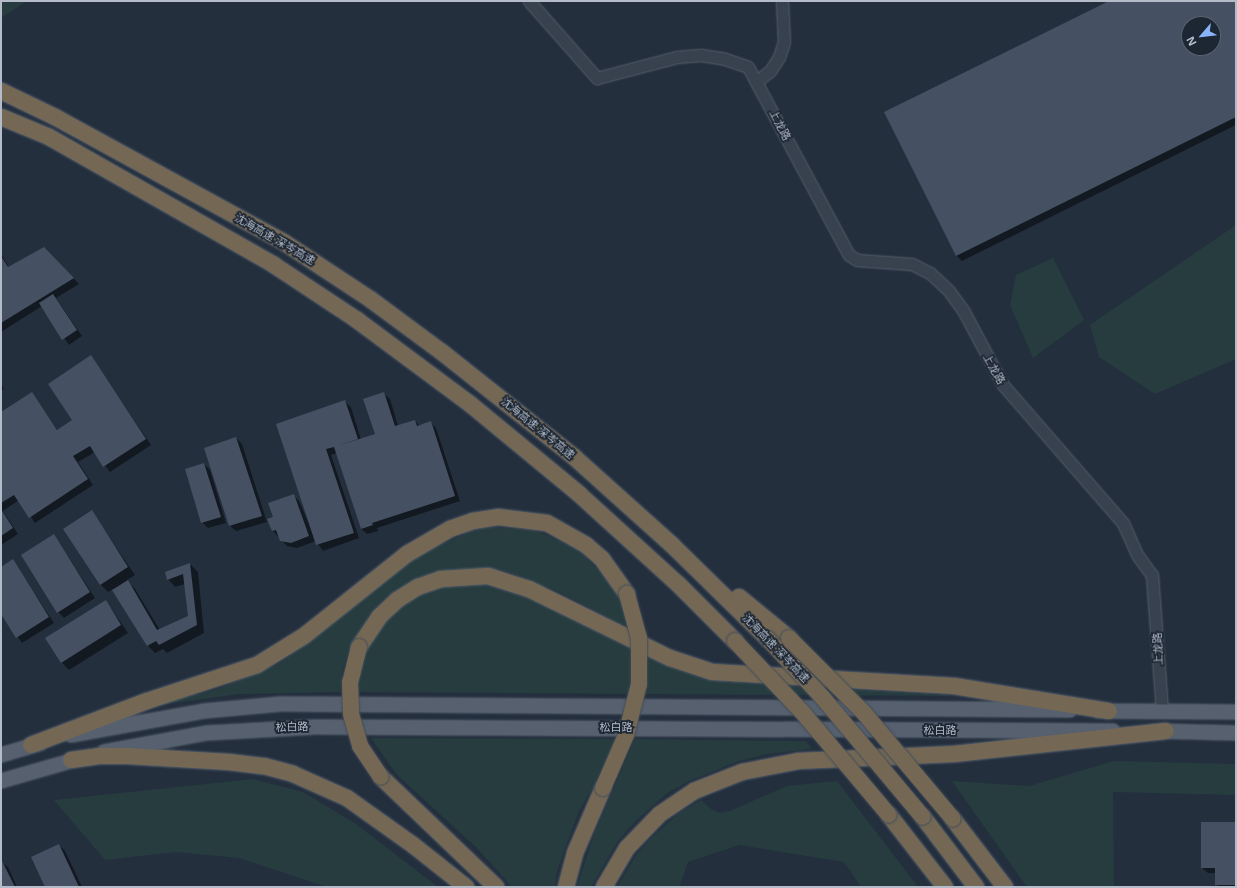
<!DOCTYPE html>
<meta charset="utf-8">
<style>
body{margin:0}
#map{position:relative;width:1237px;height:888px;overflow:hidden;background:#242f3e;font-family:"Open Sans","Noto Sans SC",sans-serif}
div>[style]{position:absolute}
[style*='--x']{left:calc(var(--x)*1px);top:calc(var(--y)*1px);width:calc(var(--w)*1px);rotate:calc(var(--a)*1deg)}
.green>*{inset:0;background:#263c3f}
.shadow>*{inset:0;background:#0007}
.building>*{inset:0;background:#455162}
.roads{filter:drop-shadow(0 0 1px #565f6c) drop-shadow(0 0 1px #565f6c)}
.minor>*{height:11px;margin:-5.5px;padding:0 5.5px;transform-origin:5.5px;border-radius:5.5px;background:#38414e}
.major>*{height:14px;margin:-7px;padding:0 7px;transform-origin:7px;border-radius:7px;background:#56606e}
.highway>*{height:16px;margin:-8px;padding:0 8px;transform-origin:8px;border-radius:8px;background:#746855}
.bridges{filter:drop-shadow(0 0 1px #434c59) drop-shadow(0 0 1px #434c59)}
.highway-bridge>*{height:16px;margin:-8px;padding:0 8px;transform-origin:8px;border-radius:8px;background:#746855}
span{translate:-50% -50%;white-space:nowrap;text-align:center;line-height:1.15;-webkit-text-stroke:3.5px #1d2633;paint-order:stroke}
.street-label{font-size:11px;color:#b4bcc9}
.frame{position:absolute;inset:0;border:2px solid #b4bcc9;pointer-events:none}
.north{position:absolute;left:1181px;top:16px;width:40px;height:40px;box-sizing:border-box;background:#1d2633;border:1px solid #59626f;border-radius:50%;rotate:242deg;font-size:11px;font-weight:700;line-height:16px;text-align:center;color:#b4bcc9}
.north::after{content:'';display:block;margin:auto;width:14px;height:18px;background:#8ab4f8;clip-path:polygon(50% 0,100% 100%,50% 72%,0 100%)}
</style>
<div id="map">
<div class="green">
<i style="clip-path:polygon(1px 1px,27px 1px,1px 18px)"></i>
<i style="clip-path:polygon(1236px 225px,1236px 359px,1155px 394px,1099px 357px,1090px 325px)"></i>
<i style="clip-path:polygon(1053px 258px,1084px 320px,1033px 358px,1010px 305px,1016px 275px)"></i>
<i style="clip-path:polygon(495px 527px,537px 531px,577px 549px,607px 579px,619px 597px,629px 628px,559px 592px,508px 572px,488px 568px,439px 571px,415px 579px,392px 593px,372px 611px,351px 644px,343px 668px,340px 692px,239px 694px,152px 706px,215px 690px,276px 665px,309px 643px,412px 561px,433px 548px,474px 530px)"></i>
<i style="clip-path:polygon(466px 585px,486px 585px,526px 597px,667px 666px,710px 681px,958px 696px,358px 692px,361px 669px,367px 651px,385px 623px,402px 607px,422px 595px,443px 587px)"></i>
<i style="clip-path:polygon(371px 738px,616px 739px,595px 784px,579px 811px,557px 871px,555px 887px,512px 887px,477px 848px,397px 775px)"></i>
<i style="clip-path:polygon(635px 739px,806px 741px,812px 749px,768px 754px,739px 761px,689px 781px,666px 794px,636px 821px,618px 841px,591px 887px,577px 887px,593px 837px)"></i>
<i style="clip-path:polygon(1114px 761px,1236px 764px,1236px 795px,1113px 792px,1114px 887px,1027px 887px,952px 781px,1029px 786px)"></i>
<i style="clip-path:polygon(253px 779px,303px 792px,356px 824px,438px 887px,327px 887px,239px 858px,176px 852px,105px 860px,54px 800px)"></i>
<i style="clip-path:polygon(837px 781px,918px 887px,861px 887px,844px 862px,739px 845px,688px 862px,679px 887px,617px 887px,636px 855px,652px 837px,679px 813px,701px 800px,711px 809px,719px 813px,730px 811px,787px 786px)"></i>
</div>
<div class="shadow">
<i style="clip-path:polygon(evenodd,1111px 1px,1236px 1px,1236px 125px,962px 261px,956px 255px,1111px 1px,1189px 24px,1213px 24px,1213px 48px,1189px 48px,1189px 24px)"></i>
<i style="clip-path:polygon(44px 248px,79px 284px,56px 298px,82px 336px,69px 345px,42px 306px,1px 332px,1px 254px,9px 267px)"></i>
<i style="clip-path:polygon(91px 357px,151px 445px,110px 472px,95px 452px,78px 462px,93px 485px,35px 523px,19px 500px,3px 511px,18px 534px,1px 545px,1px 414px,32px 393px,58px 431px,73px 421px)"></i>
<i style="clip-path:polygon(1px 384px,4px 389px,1px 391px)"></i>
<i style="clip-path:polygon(384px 394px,390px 399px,398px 426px,415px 421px,420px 426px,431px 423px,436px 428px,460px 501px,377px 528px,378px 531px,367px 534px,361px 529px,337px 453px,331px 455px,359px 538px,323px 551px,316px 541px,297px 548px,287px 546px,273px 531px,269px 520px,274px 518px,293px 495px,299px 501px,314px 535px,277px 424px,345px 402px,351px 407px,361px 440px,376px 435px)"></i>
<i style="clip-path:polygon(236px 438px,242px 444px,267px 522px,236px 531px,230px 526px,205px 448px)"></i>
<i style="clip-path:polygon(204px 464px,210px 470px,226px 523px,208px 528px,202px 522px)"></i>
<i style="clip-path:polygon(91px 511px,135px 575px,127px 580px,135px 589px,160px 630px,189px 616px,185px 584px,175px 587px,168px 579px,190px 564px,198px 572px,204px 633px,167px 653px,163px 649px,155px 653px,147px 645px,113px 589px,108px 592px,101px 585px,64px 529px)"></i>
<i style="clip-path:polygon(54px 535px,95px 598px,64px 618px,58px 612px)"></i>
<i style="clip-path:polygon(13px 561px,54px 623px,22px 643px,1px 613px,1px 568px)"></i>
<i style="clip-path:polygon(106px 601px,128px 633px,69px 670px,61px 662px)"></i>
<i style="clip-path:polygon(1236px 823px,1236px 887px,1219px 887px,1216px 884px,1216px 873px,1208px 873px,1202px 868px)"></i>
<i style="clip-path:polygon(59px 845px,65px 851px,82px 887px,46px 887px)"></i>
<i style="clip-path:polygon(1px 862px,8px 867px,17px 887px,1px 887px)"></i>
</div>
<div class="building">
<i style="clip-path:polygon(evenodd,1109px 1px,1235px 1px,1236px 117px,956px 256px,884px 112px,1109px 1px,1189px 24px,1213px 24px,1213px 48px,1189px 48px,1189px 24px)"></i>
<i style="clip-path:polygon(44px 247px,74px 278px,1px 323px,1px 256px,8px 267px)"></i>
<i style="clip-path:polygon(53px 294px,77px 330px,62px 340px,39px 303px)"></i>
<i style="clip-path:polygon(91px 355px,146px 439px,103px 467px,90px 446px,73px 456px,88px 479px,29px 518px,14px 495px,1px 503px,1px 412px,32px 392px,57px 430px,72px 420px,48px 384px)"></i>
<i style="clip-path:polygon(384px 392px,395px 426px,415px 420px,417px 426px,431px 421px,455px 496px,372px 523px,373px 525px,361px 529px,334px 447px,326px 449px,354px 533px,316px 545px,276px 424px,345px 400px,358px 439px,337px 446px,375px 434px,363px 399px)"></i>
<i style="clip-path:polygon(236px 437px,262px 516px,229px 526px,204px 448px)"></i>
<i style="clip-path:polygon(204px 463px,221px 517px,201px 523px,185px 469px)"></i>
<i style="clip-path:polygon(294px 494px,309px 536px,291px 543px,280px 541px,276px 530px,272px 531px,267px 519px,273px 517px,268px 503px)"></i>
<i style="clip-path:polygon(1px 509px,13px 528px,1px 536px)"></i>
<i style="clip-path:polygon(92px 510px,128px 567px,100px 585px,63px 529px)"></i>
<i style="clip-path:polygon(54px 534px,90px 592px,57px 613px,21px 555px)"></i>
<i style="clip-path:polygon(13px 559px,49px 617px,16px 638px,1px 614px,1px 567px)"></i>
<i style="clip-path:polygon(190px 563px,197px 625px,159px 645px,156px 641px,147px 646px,112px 590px,128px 580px,157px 630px,188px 616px,183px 574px,167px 580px,165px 572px)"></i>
<i style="clip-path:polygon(106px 600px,121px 625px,61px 663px,45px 638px)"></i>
<i style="clip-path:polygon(1201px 822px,1236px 822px,1236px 885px,1215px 885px,1215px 868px,1201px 868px)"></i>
<i style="clip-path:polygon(59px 844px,79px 887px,45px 887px,31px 857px)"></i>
<i style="clip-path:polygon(1px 861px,2px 861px,15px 887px,1px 887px)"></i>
</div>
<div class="roads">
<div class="minor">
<i style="--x:529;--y:1;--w:103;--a:48.6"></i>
<i style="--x:597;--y:78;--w:83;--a:-14.7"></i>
<i style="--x:677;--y:57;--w:24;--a:-5"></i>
<i style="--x:701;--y:55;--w:24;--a:9"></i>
<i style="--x:725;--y:59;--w:24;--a:19"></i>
<i style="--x:748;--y:67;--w:213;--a:61.8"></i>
<i style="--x:849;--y:255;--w:9;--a:32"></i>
<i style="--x:857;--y:260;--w:55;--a:4.2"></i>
<i style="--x:912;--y:264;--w:20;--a:27"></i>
<i style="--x:930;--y:273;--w:26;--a:43"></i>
<i style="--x:949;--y:291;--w:26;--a:54"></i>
<i style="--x:964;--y:312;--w:83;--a:61.9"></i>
<i style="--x:1003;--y:385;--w:183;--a:49"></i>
<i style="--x:1123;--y:523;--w:36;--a:66"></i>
<i style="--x:1138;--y:556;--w:24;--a:54"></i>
<i style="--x:1152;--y:575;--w:136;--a:85.8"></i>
<i style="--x:757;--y:81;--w:16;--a:-38"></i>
<i style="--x:770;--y:71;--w:17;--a:-57"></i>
<i style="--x:779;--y:57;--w:16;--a:-72"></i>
<i style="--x:784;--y:42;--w:41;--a:-92.8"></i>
</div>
<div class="major">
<i style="--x:1098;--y:711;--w:138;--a:0.4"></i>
<i style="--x:1155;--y:731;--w:81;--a:1.4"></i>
<i style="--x:71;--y:735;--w:135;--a:-10.2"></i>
<i style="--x:204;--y:711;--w:77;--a:-5.2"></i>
<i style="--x:281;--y:704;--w:789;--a:0.44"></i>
<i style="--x:104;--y:752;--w:105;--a:-10.5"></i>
<i style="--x:207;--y:733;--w:108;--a:-3.2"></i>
<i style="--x:315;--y:727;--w:798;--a:0.29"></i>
<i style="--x:1;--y:755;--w:42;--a:-16.7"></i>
<i style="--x:1;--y:781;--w:83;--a:-16"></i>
</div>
<div class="highway">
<i style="--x:1;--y:91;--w:60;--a:25.7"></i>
<i style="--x:55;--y:117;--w:262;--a:28.7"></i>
<i style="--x:285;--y:243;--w:102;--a:33.4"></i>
<i style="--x:370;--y:299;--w:91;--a:36.5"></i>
<i style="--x:443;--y:353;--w:167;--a:38.4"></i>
<i style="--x:574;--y:457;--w:132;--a:41.9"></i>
<i style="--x:672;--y:545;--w:134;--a:44.4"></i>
<i style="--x:1;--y:117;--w:52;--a:22.6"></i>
<i style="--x:49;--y:137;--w:259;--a:29.6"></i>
<i style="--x:274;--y:265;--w:100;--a:33.5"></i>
<i style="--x:357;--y:320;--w:141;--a:36.6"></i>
<i style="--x:470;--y:404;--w:141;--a:39.5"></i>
<i style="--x:579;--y:494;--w:134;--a:42.3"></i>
<i style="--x:678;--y:584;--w:81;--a:45"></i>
<i style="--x:739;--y:597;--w:65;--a:39.4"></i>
<i style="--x:359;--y:647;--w:36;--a:-56"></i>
<i style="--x:379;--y:617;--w:25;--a:-43"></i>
<i style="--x:397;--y:600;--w:25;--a:-32"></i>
<i style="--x:418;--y:587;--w:24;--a:-19"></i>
<i style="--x:441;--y:579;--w:47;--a:-3.7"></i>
<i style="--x:488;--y:576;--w:43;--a:17.6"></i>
<i style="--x:529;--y:589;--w:157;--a:26.1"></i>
<i style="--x:670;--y:658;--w:44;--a:18.4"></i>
<i style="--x:712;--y:672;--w:242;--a:3.3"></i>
<i style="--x:954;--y:686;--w:157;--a:9.2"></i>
<i style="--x:31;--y:745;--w:124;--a:-20.8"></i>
<i style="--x:147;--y:701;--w:116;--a:-18.1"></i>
<i style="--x:257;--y:665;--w:55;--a:-31.7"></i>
<i style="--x:304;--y:636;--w:132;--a:-38.5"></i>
<i style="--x:407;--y:554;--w:50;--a:-30.2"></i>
<i style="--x:450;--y:529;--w:24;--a:-19"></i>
<i style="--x:473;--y:521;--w:25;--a:-9"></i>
<i style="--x:498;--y:517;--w:49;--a:7"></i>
<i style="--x:547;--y:523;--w:45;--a:29.4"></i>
<i style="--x:586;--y:545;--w:21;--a:41"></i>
<i style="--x:602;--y:559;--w:43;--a:54.5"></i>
<i style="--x:71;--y:760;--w:28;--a:-8"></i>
<i style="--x:99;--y:756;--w:28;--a:0"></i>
<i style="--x:127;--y:756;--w:102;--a:3.4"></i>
<i style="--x:229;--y:762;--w:35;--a:7"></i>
<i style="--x:264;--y:766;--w:30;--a:15"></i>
<i style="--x:293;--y:774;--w:59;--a:24"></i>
<i style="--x:347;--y:798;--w:81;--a:35.5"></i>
<i style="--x:413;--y:845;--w:68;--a:38.4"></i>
<i style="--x:381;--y:777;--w:159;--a:43.7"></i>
<i style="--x:889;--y:815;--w:91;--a:52.1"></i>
<i style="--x:923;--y:817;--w:88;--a:52.9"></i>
<i style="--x:953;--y:819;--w:86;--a:52.6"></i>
<i style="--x:566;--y:887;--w:35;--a:-75"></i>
<i style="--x:575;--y:853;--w:71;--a:-66.7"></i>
<i style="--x:604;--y:887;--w:45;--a:-59.5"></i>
<i style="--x:627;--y:848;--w:47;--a:-45.9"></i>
<i style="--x:660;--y:814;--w:41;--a:-34.1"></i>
<i style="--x:694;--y:791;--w:52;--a:-21.6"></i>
<i style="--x:742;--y:772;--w:57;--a:-11.1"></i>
<i style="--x:798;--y:761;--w:156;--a:-2.6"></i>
<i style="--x:954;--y:754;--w:213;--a:-6.2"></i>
</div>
</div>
<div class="bridges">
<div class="highway-bridge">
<i style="--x:789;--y:638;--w:106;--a:45"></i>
<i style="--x:864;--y:713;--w:138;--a:50"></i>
<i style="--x:768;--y:639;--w:81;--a:47"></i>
<i style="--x:823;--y:698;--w:155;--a:50"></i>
<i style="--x:735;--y:641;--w:99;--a:46.6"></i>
<i style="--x:803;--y:713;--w:133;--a:49.9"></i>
<i style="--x:359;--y:647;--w:36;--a:104"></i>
<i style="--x:350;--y:682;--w:32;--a:88"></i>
<i style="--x:351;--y:714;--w:33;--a:74"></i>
<i style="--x:360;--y:746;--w:37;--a:56"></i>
<i style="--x:603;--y:788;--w:58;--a:-66.5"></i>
<i style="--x:626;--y:735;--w:53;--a:-75.7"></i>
<i style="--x:639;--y:684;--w:46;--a:-90"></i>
<i style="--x:639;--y:638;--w:46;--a:-105.3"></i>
</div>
</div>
<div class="street-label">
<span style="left:780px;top:125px;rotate:62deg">上龙路</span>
<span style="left:275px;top:239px;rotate:30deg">沈海高速 深岑高速</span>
<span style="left:994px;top:369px;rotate:60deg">上龙路</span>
<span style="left:538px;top:428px;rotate:39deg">沈海高速 深岑高速</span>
<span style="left:776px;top:648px;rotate:46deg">沈海高速 深岑高速</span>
<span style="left:1158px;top:649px;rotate:-93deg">上龙路</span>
<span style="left:292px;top:727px;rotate:-2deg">松白路</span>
<span style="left:616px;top:727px">松白路</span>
<span style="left:940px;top:730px">松白路</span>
</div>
<div class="frame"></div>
<div class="north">N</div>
</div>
